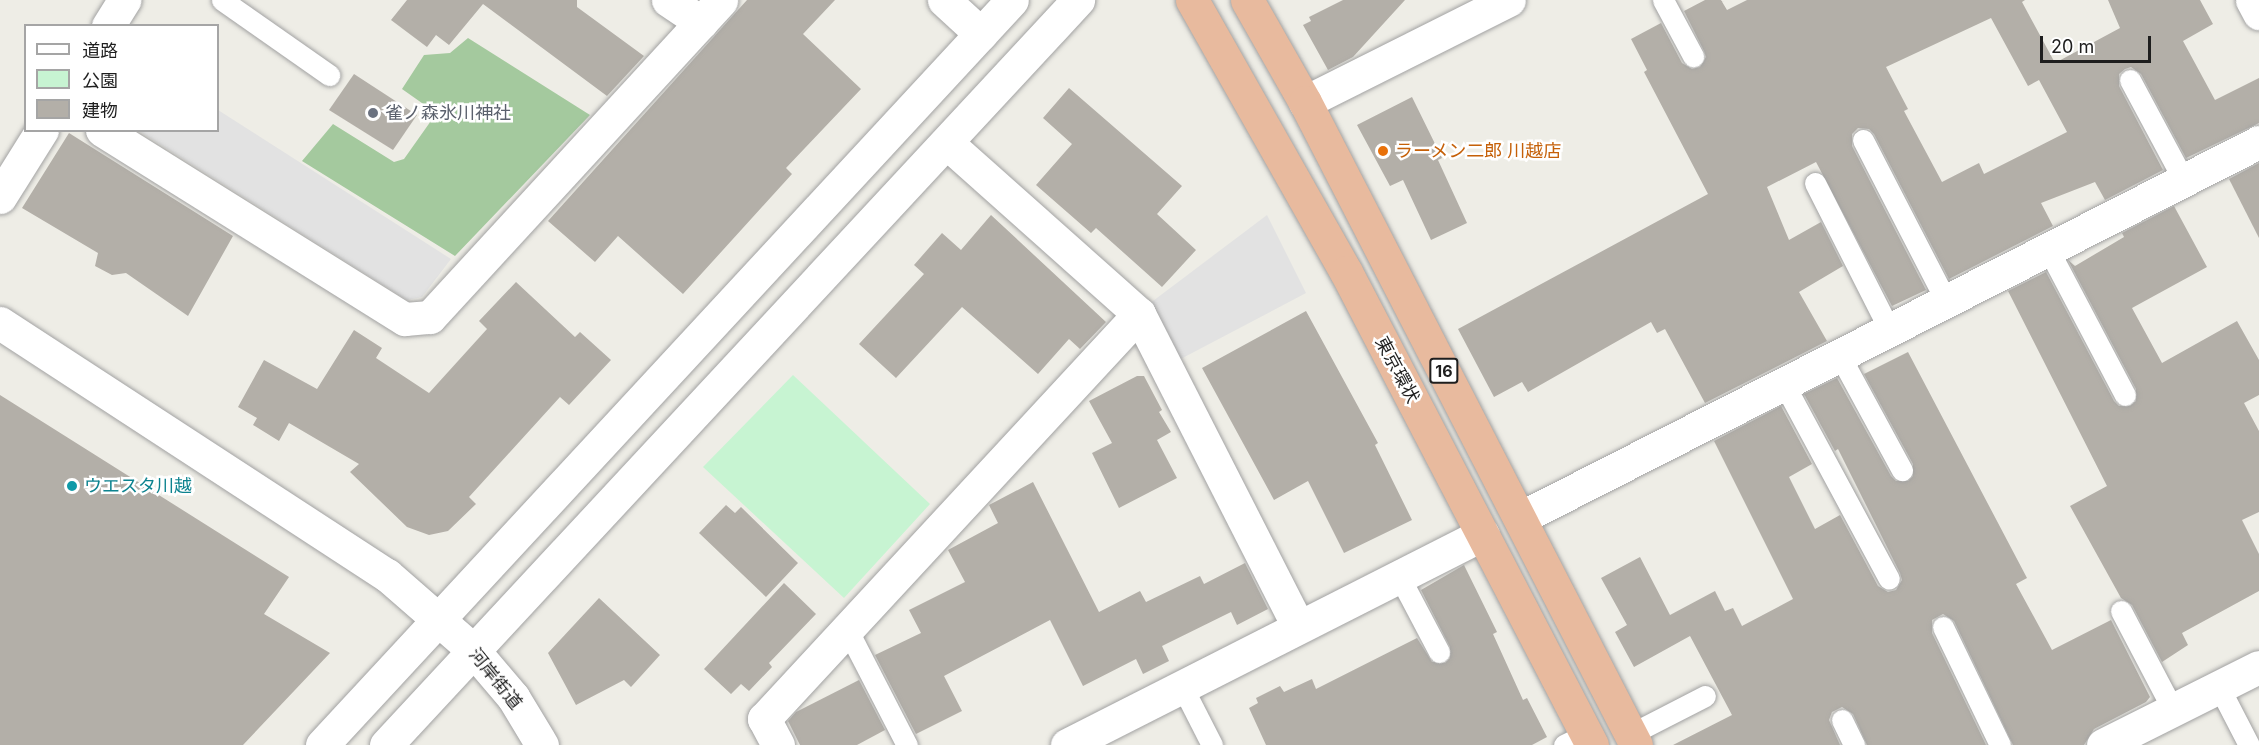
<!DOCTYPE html>
<meta charset="utf-8">
<style>
body{margin:0}
#map{position:relative;width:2259px;height:745px;overflow:hidden;background:#eeede6;font-family:Inter,"Noto Sans JP",sans-serif}
div>[style]{position:absolute}
[style*='--x']{left:calc(var(--x)*1px);top:calc(var(--y)*1px);width:calc(var(--w)*1px);rotate:calc(var(--a)*1deg)}
.forest>*{inset:0;background:#a4c99e}
.park>*{inset:0;background:#c7f4d2}
.parking>*{inset:0;background:#e2e2e2}
.building>*{inset:0;background:#b3afa8}
.roads{filter:drop-shadow(0 0 2px #a2a2a2) drop-shadow(0 0 2px #a2a2a2)}
.service>*{height:21px;margin:-10.5px;padding:0 10.5px;transform-origin:10.5px;border-radius:10.5px;background:#fff}
.minor>*{height:33px;margin:-16.5px;padding:0 16.5px;transform-origin:16.5px;border-radius:16.5px;background:#fff}
.tertiary>*{height:33px;margin:-16.5px;padding:0 16.5px;transform-origin:16.5px;border-radius:16.5px;background:#fff}
.trunk>*{height:33px;margin:-16.5px;padding:0 16.5px;transform-origin:16.5px;border-radius:16.5px;background:#e8ba9e}
.dots>*{width:16px;height:16px;translate:-50% -50%;box-sizing:border-box;border:3px solid #fff;border-radius:50%}
span{translate:-50% -50%;white-space:nowrap;text-align:center;line-height:1.15;-webkit-text-stroke:5px #fff;paint-order:stroke}
.shield-label span{padding:2px 4px;background:#fff;border:2px solid;border-radius:4px;-webkit-text-stroke-width:0}
.shield-label{font-size:16px;color:#1e1e1e;font-weight:700}
.worship-label{font-size:18px;color:#5b616d}
.left{translate:0 -50%;text-align:left}
.food-label{font-size:18px;color:#c56008}
.street-label{font-size:18px;color:#1e1e1e}
.culture-label{font-size:18px;color:#0d838f}
.legend{position:absolute;left:24px;top:24px;width:195px;height:108px;box-sizing:border-box;background:#fff;border:2px solid #a5a5a5;margin:0;padding:8px 10px;list-style:none;font-size:18px;color:#1e1e1e}
.legend li{display:flex;align-items:center;gap:12px;height:30px}
.legend b{width:30px;border:2px solid #a5a5a5}
.scale{position:absolute;left:2040px;top:36px;width:111px;height:27px;box-sizing:border-box;border:3px solid #1e1e1e;border-top:0;padding-left:8px;font-size:18px;line-height:21px;white-space:nowrap;color:#1e1e1e;-webkit-text-stroke:4px #fff;paint-order:stroke}
</style>
<div id="map">
<div class="forest">
<i style="clip-path:polygon(468px 38px,590px 115px,455px 256px,302px 161px,333px 124px,394px 162px,404px 159px,433px 118px,429px 108px,402px 89px,424px 55px,450px 53px)"></i>
</div>
<div class="park">
<i style="clip-path:polygon(793px 375px,930px 504px,844px 598px,703px 467px)"></i>
</div>
<div class="parking">
<i style="clip-path:polygon(218px 110px,451px 259px,422px 297px,407px 300px,139px 131px,218px 130px)"></i>
<i style="clip-path:polygon(1267px 215px,1306px 293px,1173px 363px,1145px 307px)"></i>
</div>
<div class="building">
<i style="clip-path:polygon(407px 0,577px 0,577px 7px,644px 56px,607px 96px,483px 4px,449px 45px,436px 35px,427px 47px,391px 20px)"></i>
<i style="clip-path:polygon(747px 0,835px 0,803px 34px,861px 89px,786px 168px,792px 174px,683px 294px,618px 236px,595px 262px,548px 221px)"></i>
<i style="clip-path:polygon(1343px 0,1405px 0,1353px 57px,1328px 70px,1303px 25px,1311px 21px,1309px 17px)"></i>
<i style="clip-path:polygon(evenodd,1705px 0,1721px 0,1727px 10px,1747px 0,2025px 0,2022px 2px,2055px 63px,2120px 28px,2108px 0,2200px 0,2213px 24px,2183px 41px,2215px 100px,2259px 78px,2259px 123px,2186px 158px,2141px 74px,2131px 67px,2125px 69px,2119px 74px,2119px 86px,2163px 170px,2105px 200px,2095px 182px,2041px 203px,2053px 226px,1949px 279px,1874px 134px,1869px 129px,1858px 128px,1852px 134px,1852px 146px,1926px 290px,1892px 306px,1816px 162px,1767px 187px,1789px 240px,1821px 222px,1843px 266px,1799px 292px,1827px 341px,1705px 403px,1665px 329px,1657px 333px,1651px 322px,1528px 392px,1522px 382px,1494px 397px,1458px 329px,1708px 194px,1644px 72px,1647px 70px,1631px 39px,1661px 23px,1682px 63px,1692px 69px,1700px 67px,1706px 57px,1704px 51px,1684px 11px,1705px 0,1991px 18px,2028px 86px,2039px 80px,2067px 132px,1984px 174px,1979px 163px,1942px 182px,1904px 111px,1908px 109px,1886px 67px,1991px 18px)"></i>
<i style="clip-path:polygon(354px 74px,417px 115px,393px 150px,329px 110px)"></i>
<i style="clip-path:polygon(1069px 88px,1182px 186px,1157px 214px,1196px 250px,1162px 287px,1096px 228px,1091px 233px,1036px 185px,1072px 144px,1043px 118px)"></i>
<i style="clip-path:polygon(1412px 97px,1442px 158px,1438px 160px,1467px 223px,1431px 240px,1403px 180px,1390px 186px,1357px 125px)"></i>
<i style="clip-path:polygon(69px 133px,233px 236px,188px 316px,126px 273px,112px 275px,95px 266px,98px 253px,22px 208px)"></i>
<i style="clip-path:polygon(2259px 163px,2259px 238px,2229px 179px)"></i>
<i style="clip-path:polygon(2174px 206px,2207px 267px,2132px 308px,2162px 363px,2237px 321px,2259px 360px,2259px 395px,2244px 403px,2259px 431px,2259px 512px,2242px 520px,2259px 554px,2259px 591px,2182px 633px,2188px 645px,2162px 662px,2132px 605px,2121px 598px,2070px 506px,2107px 486px,2008px 291px,2046px 272px,2114px 401px,2119px 406px,2130px 406px,2136px 401px,2136px 389px,2068px 260px,2075px 266px,2124px 237px,2122px 233px)"></i>
<i style="clip-path:polygon(991px 215px,1106px 322px,1080px 349px,1069px 339px,1038px 374px,962px 307px,896px 378px,859px 344px,924px 274px,914px 265px,942px 233px,961px 250px)"></i>
<i style="clip-path:polygon(516px 282px,575px 337px,580px 332px,611px 360px,569px 405px,560px 397px,469px 497px,476px 504px,448px 531px,429px 535px,407px 527px,350px 472px,359px 464px,289px 423px,279px 441px,253px 425px,257px 418px,238px 407px,264px 360px,317px 389px,354px 330px,382px 348px,376px 358px,429px 393px,487px 329px,479px 321px)"></i>
<i style="clip-path:polygon(1306px 311px,1378px 443px,1375px 445px,1412px 520px,1344px 553px,1308px 481px,1274px 500px,1202px 368px)"></i>
<i style="clip-path:polygon(1908px 352px,2027px 578px,2016px 584px,2052px 650px,2111px 620px,2150px 697px,2146px 702px,2094px 729px,2084px 745px,2013px 745px,1954px 621px,1943px 614px,1932px 620px,1932px 633px,1986px 745px,1867px 745px,1853px 714px,1842px 707px,1832px 712px,1829px 720px,1840px 745px,1673px 745px,1732px 715px,1690px 636px,1634px 667px,1615px 632px,1627px 625px,1601px 578px,1640px 557px,1670px 615px,1715px 591px,1725px 611px,1733px 608px,1742px 626px,1793px 599px,1714px 441px,1781px 406px,1812px 464px,1789px 477px,1815px 529px,1840px 515px,1878px 586px,1888px 592px,1896px 590px,1902px 580px,1900px 573px,1838px 449px,1835px 451px,1804px 394px,1837px 378px,1891px 476px,1896px 481px,1908px 481px,1913px 476px,1913px 464px,1864px 374px)"></i>
<i style="clip-path:polygon(1137px 376px,1144px 376px,1162px 410px,1159px 412px,1171px 432px,1157px 440px,1177px 478px,1119px 508px,1092px 453px,1112px 443px,1089px 401px)"></i>
<i style="clip-path:polygon(0 395px,289px 577px,264px 614px,330px 653px,243px 745px,0 745px)"></i>
<i style="clip-path:polygon(1033px 482px,1099px 612px,1140px 591px,1146px 602px,1200px 576px,1204px 584px,1245px 563px,1268px 609px,1237px 625px,1231px 612px,1162px 646px,1169px 661px,1143px 674px,1136px 659px,1083px 686px,1050px 620px,944px 676px,962px 711px,916px 734px,875px 655px,921px 633px,909px 610px,965px 582px,948px 550px,998px 523px,989px 505px)"></i>
<i style="clip-path:polygon(726px 505px,735px 513px,741px 507px,798px 563px,766px 597px,699px 533px)"></i>
<i style="clip-path:polygon(1464px 565px,1497px 632px,1493px 634px,1523px 700px,1527px 698px,1547px 737px,1532px 745px,1266px 745px,1249px 708px,1258px 703px,1256px 698px,1280px 686px,1284px 692px,1312px 679px,1316px 689px,1417px 638px,1432px 662px,1445px 663px,1450px 658px,1450px 647px,1421px 590px)"></i>
<i style="clip-path:polygon(784px 583px,816px 614px,769px 663px,772px 667px,749px 691px,741px 684px,731px 694px,704px 669px)"></i>
<i style="clip-path:polygon(599px 598px,660px 655px,631px 687px,624px 680px,576px 705px,548px 653px)"></i>
<i style="clip-path:polygon(859px 680px,885px 730px,857px 745px,800px 745px,788px 721px,796px 712px)"></i>
</div>
<div class="roads">
<div class="service">
<i style="--x:222;--y:0;--w:131;--a:35"></i>
<i style="--x:1663;--y:0;--w:64;--a:61.8"></i>
<i style="--x:2130;--y:80;--w:112;--a:61.8"></i>
<i style="--x:1863;--y:140;--w:181;--a:62.7"></i>
<i style="--x:1815;--y:183;--w:166;--a:63.1"></i>
<i style="--x:2048;--y:249;--w:165;--a:62.2"></i>
<i style="--x:1840;--y:356;--w:130;--a:61.5"></i>
<i style="--x:1784;--y:384;--w:221;--a:61.7"></i>
<i style="--x:1399;--y:576;--w:86;--a:62.2"></i>
<i style="--x:2121;--y:611;--w:112;--a:62.3"></i>
<i style="--x:1943;--y:627;--w:131;--a:64.2"></i>
<i style="--x:847;--y:629;--w:131;--a:62.7"></i>
<i style="--x:2219;--y:687;--w:65;--a:62.7"></i>
<i style="--x:1183;--y:688;--w:64;--a:63"></i>
<i style="--x:1842;--y:720;--w:28;--a:64"></i>
<i style="--x:1631;--y:734;--w:83;--a:-27.2"></i>
<i style="--x:1564;--y:745;--w:25;--a:-26"></i>
</div>
<div class="minor">
<i style="--x:668;--y:0;--w:40;--a:34"></i>
<i style="--x:944;--y:0;--w:50;--a:42.6"></i>
<i style="--x:108;--y:26;--w:31;--a:-58"></i>
<i style="--x:1305;--y:102;--w:228;--a:-26.6"></i>
<i style="--x:102;--y:130;--w:357;--a:32"></i>
<i style="--x:405;--y:319;--w:25;--a:-5"></i>
<i style="--x:430;--y:317;--w:430;--a:-47.4"></i>
<i style="--x:947;--y:143;--w:257;--a:41.7"></i>
<i style="--x:1139;--y:314;--w:350;--a:63"></i>
<i style="--x:0;--y:197;--w:79;--a:-57.9"></i>
<i style="--x:1520;--y:518;--w:829;--a:-26.97"></i>
<i style="--x:778;--y:745;--w:30;--a:-118"></i>
<i style="--x:764;--y:719;--w:552;--a:-47.2"></i>
<i style="--x:1067;--y:745;--w:466;--a:-26.9"></i>
<i style="--x:2103;--y:745;--w:174;--a:-26.6"></i>
</div>
<div class="tertiary">
<i style="--x:2252;--y:0;--w:15;--a:62"></i>
<i style="--x:0;--y:323;--w:462;--a:33.1"></i>
<i style="--x:387;--y:575;--w:114;--a:41.1"></i>
<i style="--x:473;--y:650;--w:62;--a:49.6"></i>
<i style="--x:513;--y:697;--w:56;--a:58.9"></i>
<i style="--x:322;--y:745;--w:1015;--a:-47.19"></i>
<i style="--x:386;--y:745;--w:1017;--a:-47.11"></i>
</div>
<div class="trunk">
<i style="--x:1192;--y:0;--w:313;--a:60.5"></i>
<i style="--x:1346;--y:272;--w:533;--a:62.52"></i>
<i style="--x:1247;--y:0;--w:117;--a:60.4"></i>
<i style="--x:1305;--y:102;--w:723;--a:62.76"></i>
</div>
</div>
<div class="dots">
<i style="left:373px;top:113px;background:#6b7280"></i>
<i style="left:1383px;top:151px;background:#e8710a"></i>
<i style="left:72px;top:486px;background:#0f9aa8"></i>
</div>
<div class="shield-label">
<span style="left:1444px;top:371px">16</span>
</div>
<div class="worship-label">
<span class="left" style="left:385px;top:113px">雀ノ森氷川神社</span>
</div>
<div class="food-label">
<span class="left" style="left:1395px;top:151px">ラーメン二郎 川越店</span>
</div>
<div class="street-label">
<span style="left:1397px;top:370px;rotate:62deg">東京環状</span>
<span style="left:495px;top:679px;rotate:51deg">河岸街道</span>
</div>
<div class="culture-label">
<span class="left" style="left:84px;top:486px">ウエスタ川越</span>
</div>
<ul class="legend">
<li><b style="height:8px;background:#fff"></b>道路</li>
<li><b style="height:16px;background:#c7f4d2"></b>公園</li>
<li><b style="height:16px;background:#b3afa8"></b>建物</li>
</ul>
<div class="scale">20 m</div>
</div>
